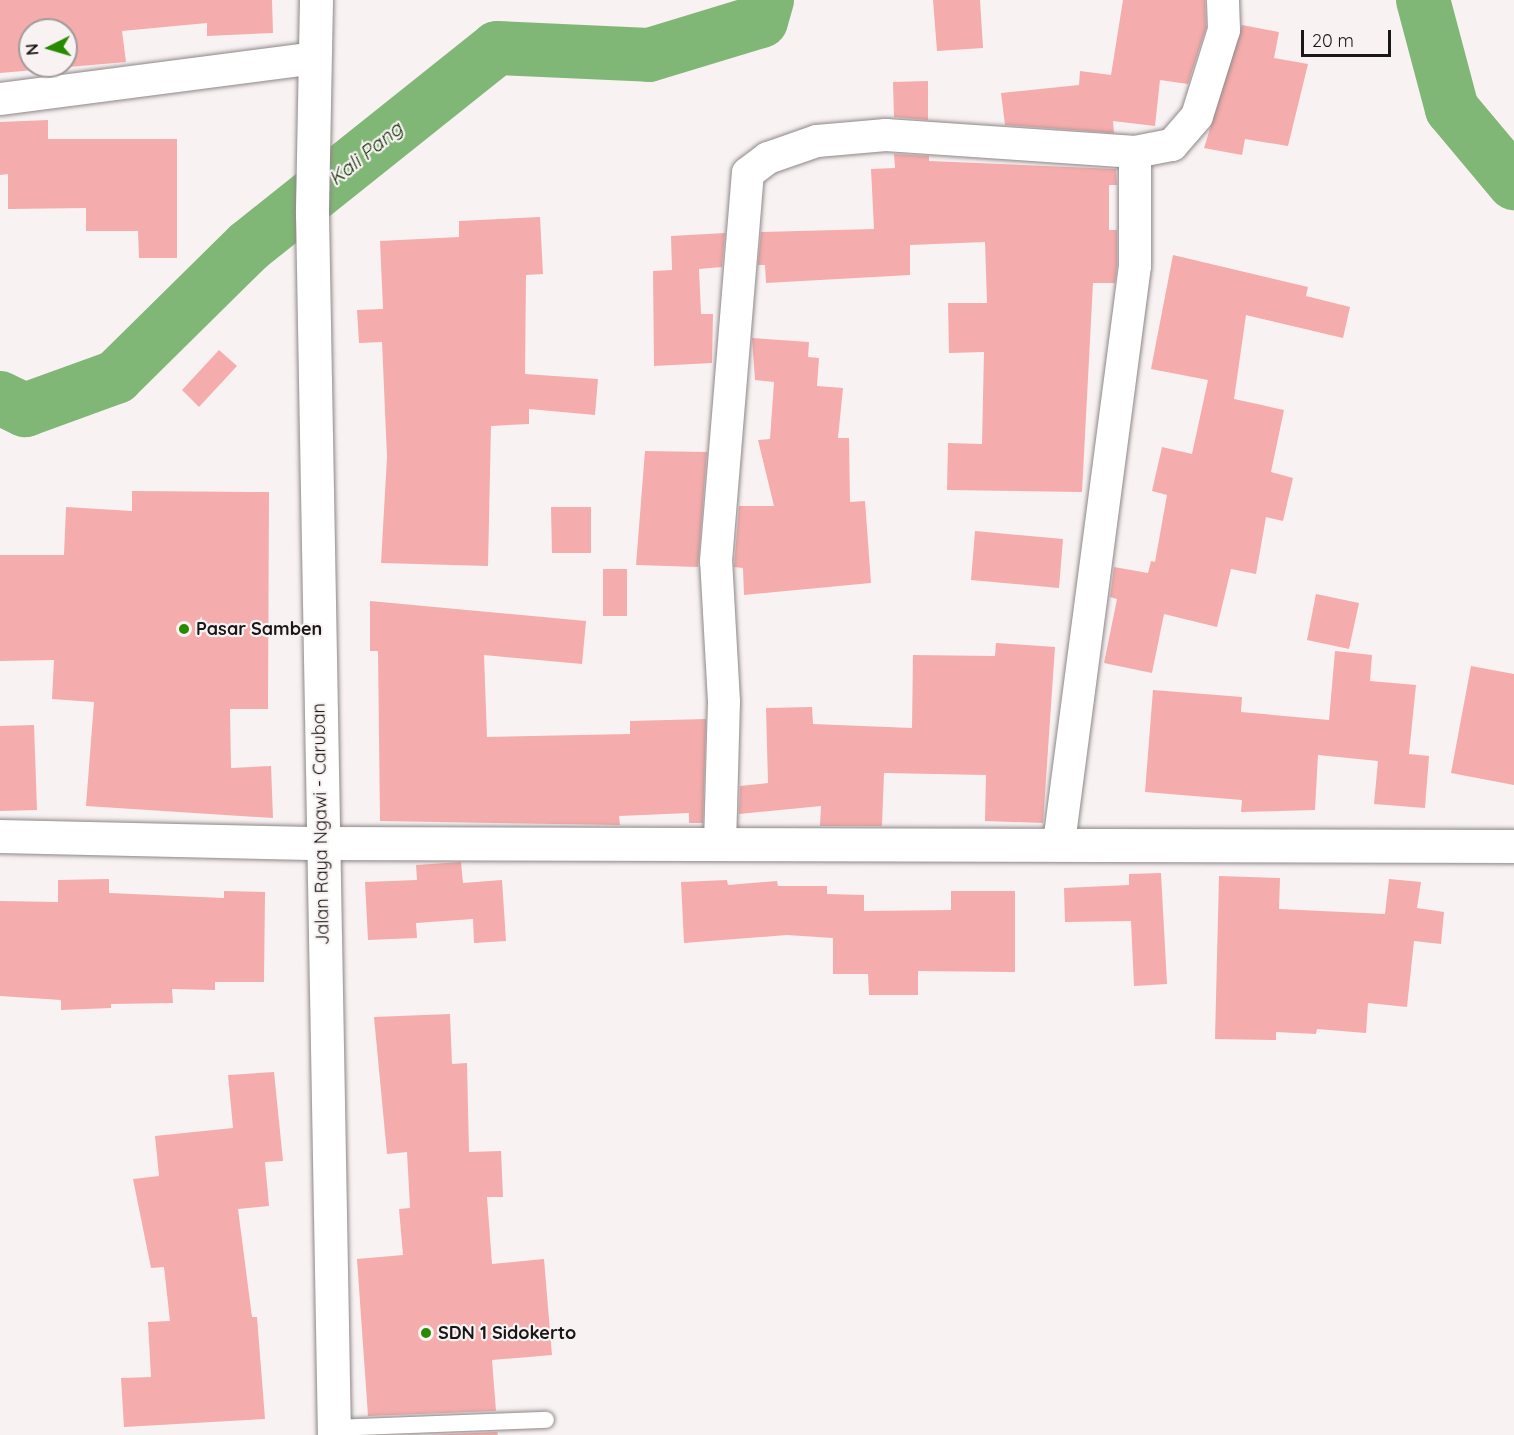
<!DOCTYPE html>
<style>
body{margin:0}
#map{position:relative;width:1514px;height:1435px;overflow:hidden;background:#f9f2f2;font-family:Quicksand,sans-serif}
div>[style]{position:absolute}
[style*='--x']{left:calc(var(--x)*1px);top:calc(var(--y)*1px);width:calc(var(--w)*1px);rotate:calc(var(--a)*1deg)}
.river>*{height:54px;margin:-27px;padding:0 27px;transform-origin:27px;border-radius:27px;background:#81b776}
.building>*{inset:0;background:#f5acac}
.roads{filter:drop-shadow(0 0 2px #8e8787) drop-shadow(0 0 2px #8e8787)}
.lane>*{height:16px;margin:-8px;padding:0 8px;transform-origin:8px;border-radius:8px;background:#fff}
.street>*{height:32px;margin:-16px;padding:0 16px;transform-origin:16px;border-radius:16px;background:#fff}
.secondary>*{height:33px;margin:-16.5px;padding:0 16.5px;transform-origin:16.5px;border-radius:16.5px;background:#fff}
.highway>*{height:33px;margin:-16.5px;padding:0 16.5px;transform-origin:16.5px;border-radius:16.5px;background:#fff}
.dots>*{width:16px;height:16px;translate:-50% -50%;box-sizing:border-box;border:3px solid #f9f2f2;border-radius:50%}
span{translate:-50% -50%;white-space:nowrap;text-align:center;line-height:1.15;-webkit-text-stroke:4.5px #f9f2f2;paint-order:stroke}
.poi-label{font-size:18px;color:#1a1717;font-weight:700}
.left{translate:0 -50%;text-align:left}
.street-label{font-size:18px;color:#1a1717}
.water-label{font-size:20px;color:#103407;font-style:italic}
.north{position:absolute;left:18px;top:18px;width:60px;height:60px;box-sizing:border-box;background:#f9f2f2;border:2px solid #a09a9a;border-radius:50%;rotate:265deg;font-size:16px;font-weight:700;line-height:24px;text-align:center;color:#1a1717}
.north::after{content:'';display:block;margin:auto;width:21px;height:27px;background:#278b01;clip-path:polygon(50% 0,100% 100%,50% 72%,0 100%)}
.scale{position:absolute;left:1301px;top:30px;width:90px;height:27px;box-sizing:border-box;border:3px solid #1a1717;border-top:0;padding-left:8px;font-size:18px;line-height:21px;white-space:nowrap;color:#1a1717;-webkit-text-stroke:4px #f9f2f2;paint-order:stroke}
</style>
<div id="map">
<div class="river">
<i style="--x:1423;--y:0;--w:113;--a:75.1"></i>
<i style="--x:1452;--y:109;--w:97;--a:50"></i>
<i style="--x:0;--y:398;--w:28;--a:26"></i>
<i style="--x:25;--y:410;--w:97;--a:-19.9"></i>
<i style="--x:116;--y:377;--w:187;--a:-44.6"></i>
<i style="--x:249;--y:246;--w:317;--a:-38.6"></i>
<i style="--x:497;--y:48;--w:152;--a:2.6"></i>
<i style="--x:649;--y:55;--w:117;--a:-16.9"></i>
<i style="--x:761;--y:21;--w:22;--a:-74"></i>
</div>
<div class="building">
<i style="clip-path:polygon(evenodd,0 0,272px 0,273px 33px,207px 36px,207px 23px,122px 31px,126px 62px,0 73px,0 0,30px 30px,66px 30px,66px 66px,30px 66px,30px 30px)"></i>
<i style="clip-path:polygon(933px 0,980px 0,983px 48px,937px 51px)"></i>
<i style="clip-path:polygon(1123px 0,1205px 0,1206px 28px,1188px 84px,1160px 80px,1155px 126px,1113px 121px,1114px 133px,1005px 125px,1001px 93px,1079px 85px,1080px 71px,1111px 75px)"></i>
<i style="clip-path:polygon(1242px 25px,1279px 32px,1274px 58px,1308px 64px,1288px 146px,1245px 139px,1242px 155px,1204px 148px)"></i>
<i style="clip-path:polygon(928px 81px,928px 120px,894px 117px,893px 82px)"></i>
<i style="clip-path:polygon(48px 120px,48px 139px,177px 139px,177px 258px,139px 258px,138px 231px,86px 231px,86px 208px,8px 209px,8px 174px,0 175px,0 122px)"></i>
<i style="clip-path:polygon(894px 154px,929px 156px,929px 161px,1116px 169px,1117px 185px,1109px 185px,1109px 230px,1117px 230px,1117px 265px,1115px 283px,1093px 283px,1082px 492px,947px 490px,948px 443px,982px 444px,984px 352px,949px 353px,948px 303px,987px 303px,985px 242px,910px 245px,910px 275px,766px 283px,765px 265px,758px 265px,761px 232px,874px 229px,871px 169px,895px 168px)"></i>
<i style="clip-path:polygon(540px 217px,543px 274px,526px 275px,525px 374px,598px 379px,595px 415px,529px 409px,529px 424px,491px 426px,488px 566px,381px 563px,387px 457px,382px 342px,359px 343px,357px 310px,383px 309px,380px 241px,459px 237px,459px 221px)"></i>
<i style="clip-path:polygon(725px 233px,722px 267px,699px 269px,701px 314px,713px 314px,712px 363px,654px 366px,653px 271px,672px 270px,671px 236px)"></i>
<i style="clip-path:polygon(1173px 255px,1308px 287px,1306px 296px,1350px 307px,1343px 338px,1246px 315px,1234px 399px,1284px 410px,1271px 472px,1293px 478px,1283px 521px,1266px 517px,1256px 574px,1231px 569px,1217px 627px,1164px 614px,1152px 673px,1104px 663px,1117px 599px,1110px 597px,1114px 567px,1148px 573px,1151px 561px,1155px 562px,1167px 495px,1152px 491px,1162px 447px,1192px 454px,1208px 380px,1151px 369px)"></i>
<i style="clip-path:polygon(752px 338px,809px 342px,808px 357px,819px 358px,817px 386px,843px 388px,838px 438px,849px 438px,850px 502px,865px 501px,871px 583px,744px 595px,743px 568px,734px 567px,739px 506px,774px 506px,758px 440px,770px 439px,774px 382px,755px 380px)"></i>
<i style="clip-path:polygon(219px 350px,237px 366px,199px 407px,182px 390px)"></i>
<i style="clip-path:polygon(645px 451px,707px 452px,698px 567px,636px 565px)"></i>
<i style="clip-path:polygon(132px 491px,269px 492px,268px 709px,230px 709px,231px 768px,271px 766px,273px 818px,86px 806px,94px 702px,52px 699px,54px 660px,0 661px,0 555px,64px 555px,66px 507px,132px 511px)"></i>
<i style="clip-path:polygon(551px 507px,591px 507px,591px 553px,552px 553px)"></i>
<i style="clip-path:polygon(975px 531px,1063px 539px,1059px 588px,971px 580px)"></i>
<i style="clip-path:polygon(603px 569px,627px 569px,627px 616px,603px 616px)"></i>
<i style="clip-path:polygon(1316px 594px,1359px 603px,1349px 649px,1307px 640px)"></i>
<i style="clip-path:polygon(370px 601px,586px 621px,582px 664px,484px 655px,487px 737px,630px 734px,630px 721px,706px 719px,703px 823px,689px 823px,689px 813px,619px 816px,620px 825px,380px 821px,378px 651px,370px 651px)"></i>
<i style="clip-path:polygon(996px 643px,1055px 647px,1043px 823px,985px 821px,986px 775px,884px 773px,882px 826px,820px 826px,821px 806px,739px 814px,740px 786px,768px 783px,766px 708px,812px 707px,813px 724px,912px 728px,913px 655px,995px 656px)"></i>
<i style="clip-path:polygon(1335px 651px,1372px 655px,1370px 681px,1416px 685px,1409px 754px,1429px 756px,1425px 808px,1374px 804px,1378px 761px,1318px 755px,1315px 810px,1241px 812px,1242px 800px,1145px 792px,1153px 690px,1242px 697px,1241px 712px,1329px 720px)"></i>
<i style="clip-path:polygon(1471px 666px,1514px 674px,1514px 785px,1451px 773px)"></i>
<i style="clip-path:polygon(34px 725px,37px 810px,0 811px,0 726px)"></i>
<i style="clip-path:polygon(461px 862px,463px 883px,502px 880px,506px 941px,474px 943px,473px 919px,416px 923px,417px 938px,368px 940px,365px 882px,417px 880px,416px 865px)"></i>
<i style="clip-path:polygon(1161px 873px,1167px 984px,1134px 986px,1131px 921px,1065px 922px,1064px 888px,1129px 885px,1129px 874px)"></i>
<i style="clip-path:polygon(1219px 876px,1280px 878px,1279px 909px,1385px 914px,1389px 879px,1421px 882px,1417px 908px,1444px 912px,1441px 944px,1414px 941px,1407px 1007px,1368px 1003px,1366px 1033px,1317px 1029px,1316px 1034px,1276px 1032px,1276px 1040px,1215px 1039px)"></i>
<i style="clip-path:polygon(109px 879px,109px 893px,224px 898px,224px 891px,265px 892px,264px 982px,215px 982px,215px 990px,172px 989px,173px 1003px,111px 1004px,111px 1008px,61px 1010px,61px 1000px,0 996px,0 901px,58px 902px,58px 880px)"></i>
<i style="clip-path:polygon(727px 880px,728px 885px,777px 881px,778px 886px,827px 886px,827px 894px,864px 895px,864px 911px,951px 910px,951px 891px,1015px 891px,1015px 972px,918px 971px,918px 995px,869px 995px,868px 974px,833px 974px,833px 938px,787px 935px,684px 943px,681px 882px)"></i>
<i style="clip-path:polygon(450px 1014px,452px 1064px,467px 1063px,469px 1152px,501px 1151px,503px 1197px,487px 1197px,492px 1264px,544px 1259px,552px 1355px,492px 1360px,496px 1411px,368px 1416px,357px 1259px,403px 1255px,399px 1209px,410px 1208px,407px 1152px,387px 1154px,374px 1017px)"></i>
<i style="clip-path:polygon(274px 1072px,283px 1161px,265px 1162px,269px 1206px,238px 1209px,252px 1317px,257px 1317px,265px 1419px,124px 1427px,121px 1378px,151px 1377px,148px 1322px,170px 1321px,164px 1267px,151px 1268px,133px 1179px,159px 1176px,155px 1136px,233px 1128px,228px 1075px)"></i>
<i style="clip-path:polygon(497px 1432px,498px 1435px,427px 1435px)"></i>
</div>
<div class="roads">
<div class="lane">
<i style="--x:334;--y:1428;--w:212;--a:-2.2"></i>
</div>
<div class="street">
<i style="--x:0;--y:99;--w:317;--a:-7.4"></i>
<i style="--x:1059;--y:843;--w:582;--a:-82.5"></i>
<i style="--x:1135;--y:266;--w:114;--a:-90"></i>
<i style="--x:720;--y:844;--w:142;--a:-88.4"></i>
<i style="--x:724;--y:702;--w:141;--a:-93.2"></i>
<i style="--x:716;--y:561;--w:389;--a:-85.3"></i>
<i style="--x:748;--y:173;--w:25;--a:-37"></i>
<i style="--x:768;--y:158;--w:52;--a:-19.1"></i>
<i style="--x:817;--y:141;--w:69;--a:-5"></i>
<i style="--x:886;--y:135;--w:250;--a:3.9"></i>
<i style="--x:1135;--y:152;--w:38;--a:-11"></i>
<i style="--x:1172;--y:145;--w:38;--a:-49"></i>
<i style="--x:1197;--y:116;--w:90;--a:-72.6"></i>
<i style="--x:1224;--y:30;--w:30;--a:-92"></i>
</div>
<div class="secondary">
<i style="--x:0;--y:836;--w:320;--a:1.3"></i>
<i style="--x:320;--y:843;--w:1194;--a:0.14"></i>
</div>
<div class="highway">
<i style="--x:316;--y:0;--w:213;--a:91.1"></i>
<i style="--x:312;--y:213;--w:1222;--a:88.97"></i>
</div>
</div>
<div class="dots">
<i style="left:184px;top:629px;background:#278b01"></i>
<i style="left:426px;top:1333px;background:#278b01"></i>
</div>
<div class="poi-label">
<span class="left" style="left:196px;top:629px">Pasar Samben</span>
<span class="left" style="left:438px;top:1333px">SDN 1 Sidokerto</span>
</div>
<div class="street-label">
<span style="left:321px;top:824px;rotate:-91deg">Jalan Raya Ngawi - Caruban</span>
</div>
<div class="water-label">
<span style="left:365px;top:153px;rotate:-39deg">Kali Pang</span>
</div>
<div class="north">N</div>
<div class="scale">20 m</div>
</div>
